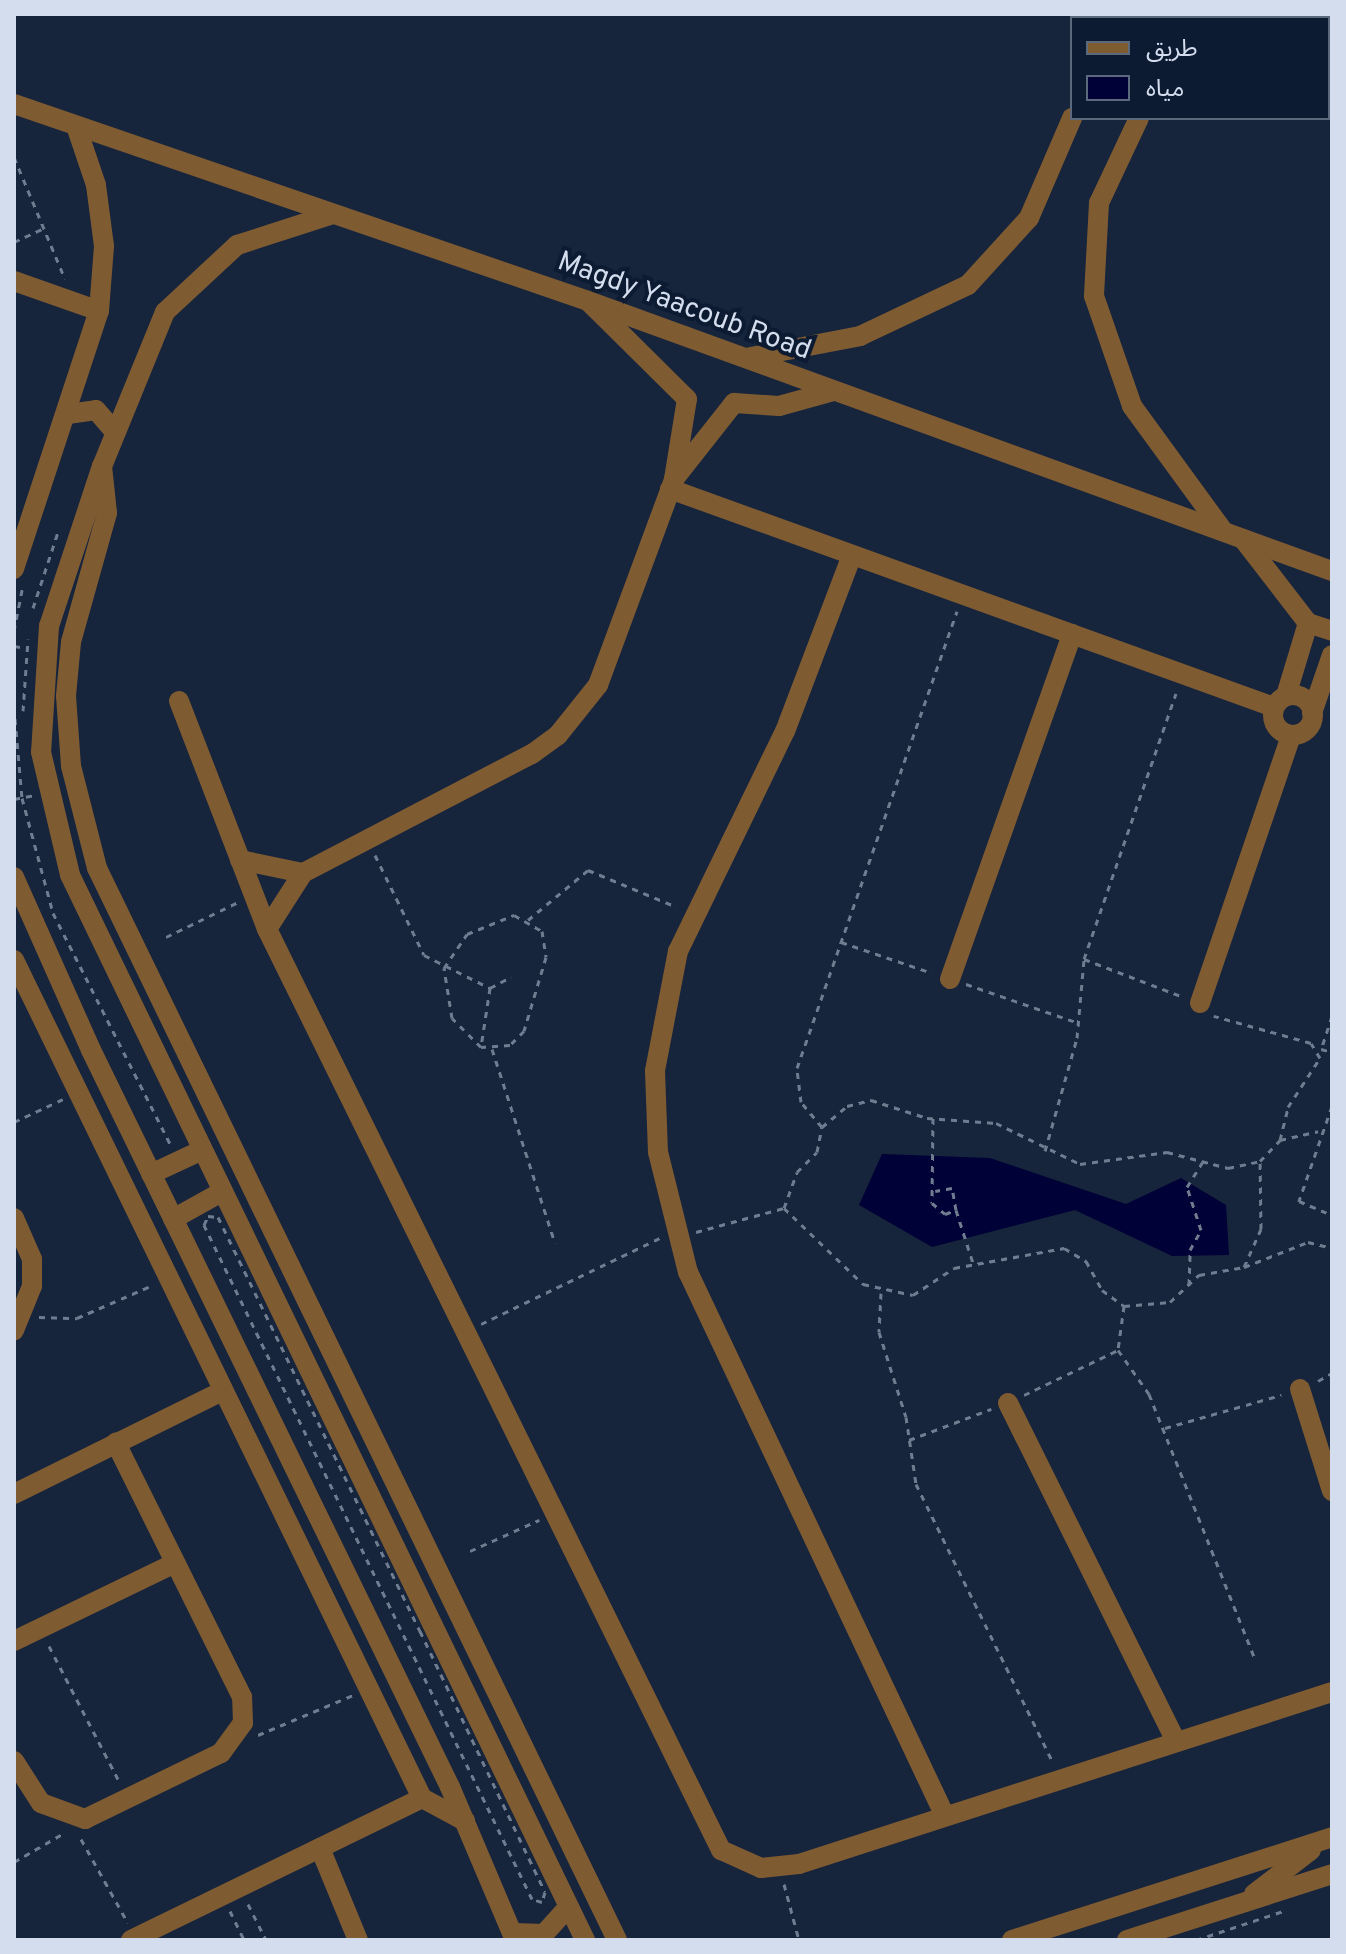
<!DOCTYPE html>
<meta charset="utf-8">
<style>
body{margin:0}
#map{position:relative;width:1346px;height:1954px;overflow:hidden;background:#16243c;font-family:Overpass,"Noto Sans Arabic",sans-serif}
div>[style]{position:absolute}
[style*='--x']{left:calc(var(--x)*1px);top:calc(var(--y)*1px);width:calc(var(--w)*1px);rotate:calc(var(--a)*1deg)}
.water>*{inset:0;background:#000136}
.path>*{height:3px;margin-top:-1.5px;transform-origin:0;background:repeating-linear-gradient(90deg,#707c90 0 6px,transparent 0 12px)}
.street>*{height:20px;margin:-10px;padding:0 10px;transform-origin:10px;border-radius:10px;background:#7f5b32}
.street>.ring{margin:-10px;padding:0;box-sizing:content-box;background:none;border:20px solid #7f5b32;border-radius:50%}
span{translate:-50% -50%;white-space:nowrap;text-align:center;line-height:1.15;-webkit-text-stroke:8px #0d1b32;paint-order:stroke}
.street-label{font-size:28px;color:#d3dded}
.frame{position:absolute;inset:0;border:16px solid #d3dded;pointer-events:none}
.legend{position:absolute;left:1070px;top:16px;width:260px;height:104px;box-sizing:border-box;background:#0d1b32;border:2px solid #5c697d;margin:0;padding:10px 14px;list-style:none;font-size:24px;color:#d3dded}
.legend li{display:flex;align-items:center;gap:16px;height:40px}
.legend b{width:40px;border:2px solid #5c697d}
</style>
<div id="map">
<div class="water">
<i style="clip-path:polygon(882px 1154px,990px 1158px,1126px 1204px,1181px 1178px,1226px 1205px,1229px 1255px,1172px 1256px,1075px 1210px,932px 1247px,859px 1205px)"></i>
</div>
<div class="path">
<i style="--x:14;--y:157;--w:132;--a:67.3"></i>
<i style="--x:14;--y:242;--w:33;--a:-25"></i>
<i style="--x:33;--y:608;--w:80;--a:-71.8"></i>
<i style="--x:14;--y:631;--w:47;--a:-78.9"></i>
<i style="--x:14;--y:646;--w:12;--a:9"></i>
<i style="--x:14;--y:707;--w:91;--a:85"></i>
<i style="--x:22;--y:798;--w:119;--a:74.9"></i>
<i style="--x:53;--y:913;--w:259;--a:63.1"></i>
<i style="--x:23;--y:711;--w:72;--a:-86"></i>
<i style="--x:14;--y:799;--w:20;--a:-11"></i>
<i style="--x:375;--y:855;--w:111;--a:63.9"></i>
<i style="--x:424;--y:955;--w:74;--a:26.6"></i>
<i style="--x:490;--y:988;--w:60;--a:98.7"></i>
<i style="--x:514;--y:915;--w:32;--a:30"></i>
<i style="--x:542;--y:931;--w:26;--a:81"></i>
<i style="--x:546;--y:957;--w:77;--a:106.6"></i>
<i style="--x:524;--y:1031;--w:20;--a:135"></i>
<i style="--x:510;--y:1045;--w:29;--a:176"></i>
<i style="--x:481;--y:1047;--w:41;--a:-135"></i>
<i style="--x:452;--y:1018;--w:51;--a:-99.1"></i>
<i style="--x:444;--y:968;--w:41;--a:-55.9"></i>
<i style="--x:467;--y:934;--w:51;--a:-22"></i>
<i style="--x:528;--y:920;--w:78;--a:-39.8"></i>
<i style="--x:588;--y:870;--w:96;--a:22.6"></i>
<i style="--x:166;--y:937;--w:80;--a:-25.9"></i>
<i style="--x:841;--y:942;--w:96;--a:18.8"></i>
<i style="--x:1084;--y:959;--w:104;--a:20.9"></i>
<i style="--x:966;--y:984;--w:116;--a:19.1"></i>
<i style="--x:490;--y:988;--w:24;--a:-28"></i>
<i style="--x:1332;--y:1016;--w:35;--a:108"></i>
<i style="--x:1321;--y:1049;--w:11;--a:15"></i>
<i style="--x:492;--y:1049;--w:204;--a:72"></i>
<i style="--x:1332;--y:1106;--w:101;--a:109.2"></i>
<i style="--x:1299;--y:1201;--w:36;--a:23"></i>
<i style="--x:933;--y:1118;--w:85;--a:90.7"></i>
<i style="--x:932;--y:1203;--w:17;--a:40"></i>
<i style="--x:945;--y:1214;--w:12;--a:-20"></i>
<i style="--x:956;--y:1210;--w:22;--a:-100"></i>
<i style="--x:952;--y:1188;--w:17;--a:170"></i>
<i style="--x:14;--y:1122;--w:54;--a:-25.1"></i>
<i style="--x:822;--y:1127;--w:33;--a:-130"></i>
<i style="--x:801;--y:1102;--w:34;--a:-97"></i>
<i style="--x:797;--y:1068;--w:484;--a:-70.7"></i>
<i style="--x:1280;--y:1140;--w:39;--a:-13"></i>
<i style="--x:1045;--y:1151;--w:117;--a:-74.2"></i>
<i style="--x:1077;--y:1038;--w:79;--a:-84.9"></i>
<i style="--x:1084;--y:959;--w:281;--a:-70.9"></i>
<i style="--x:784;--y:1208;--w:38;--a:-70"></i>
<i style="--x:797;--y:1172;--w:28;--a:-45"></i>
<i style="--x:817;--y:1152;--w:25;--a:-79"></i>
<i style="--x:822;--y:1127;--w:33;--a:-40"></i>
<i style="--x:847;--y:1106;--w:25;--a:-14"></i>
<i style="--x:871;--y:1100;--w:59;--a:17.8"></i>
<i style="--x:927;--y:1118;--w:69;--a:4.1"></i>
<i style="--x:996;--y:1123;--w:93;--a:26"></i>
<i style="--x:1080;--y:1164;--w:88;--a:-7.9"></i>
<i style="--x:1167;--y:1152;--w:63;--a:14.7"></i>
<i style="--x:1228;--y:1168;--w:33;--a:-12"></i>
<i style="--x:956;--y:1210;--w:56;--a:72.2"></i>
<i style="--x:208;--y:1216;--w:10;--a:6"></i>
<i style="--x:218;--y:1217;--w:461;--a:64"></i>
<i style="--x:420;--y:1631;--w:289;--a:64.4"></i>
<i style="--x:545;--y:1892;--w:10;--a:107"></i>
<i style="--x:542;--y:1902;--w:10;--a:-163"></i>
<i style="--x:532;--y:1899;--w:750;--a:-115.95"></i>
<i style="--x:204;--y:1225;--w:10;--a:-66"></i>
<i style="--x:696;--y:1232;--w:91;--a:-15.3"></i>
<i style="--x:784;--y:1208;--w:110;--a:43.9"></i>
<i style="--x:863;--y:1284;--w:51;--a:12.4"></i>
<i style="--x:913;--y:1295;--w:49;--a:-33.4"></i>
<i style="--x:954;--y:1268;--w:112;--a:-10.3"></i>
<i style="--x:1064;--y:1248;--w:26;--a:31"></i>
<i style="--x:1086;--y:1261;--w:33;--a:61"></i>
<i style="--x:1102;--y:1290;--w:27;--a:36"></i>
<i style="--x:1124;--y:1306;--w:46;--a:-5"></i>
<i style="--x:1170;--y:1302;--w:40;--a:-43"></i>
<i style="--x:1199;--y:1275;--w:46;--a:-10.1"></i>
<i style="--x:1244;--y:1267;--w:42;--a:-65.9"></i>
<i style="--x:1261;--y:1229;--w:68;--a:-90.8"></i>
<i style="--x:1260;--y:1161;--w:29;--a:-46"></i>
<i style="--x:1280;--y:1140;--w:34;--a:-76"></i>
<i style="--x:1288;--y:1107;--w:59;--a:-56.9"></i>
<i style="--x:1320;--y:1058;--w:17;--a:-121"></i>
<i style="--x:1311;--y:1043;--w:101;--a:-164.4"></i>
<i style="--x:1244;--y:1267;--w:69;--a:-21.3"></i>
<i style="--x:1308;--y:1242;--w:25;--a:14"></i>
<i style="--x:1189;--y:1285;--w:35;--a:-88"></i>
<i style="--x:1190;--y:1250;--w:23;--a:-61"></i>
<i style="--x:1201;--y:1230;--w:45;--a:-108"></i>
<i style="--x:1187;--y:1187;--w:31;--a:-58"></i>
<i style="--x:881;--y:1293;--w:39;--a:93"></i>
<i style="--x:879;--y:1332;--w:89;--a:72.4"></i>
<i style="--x:906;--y:1417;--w:68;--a:81.5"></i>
<i style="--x:916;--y:1484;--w:311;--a:63.8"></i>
<i style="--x:1124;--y:1306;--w:44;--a:97.8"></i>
<i style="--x:1118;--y:1350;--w:54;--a:54.8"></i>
<i style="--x:1149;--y:1394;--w:285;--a:68.2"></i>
<i style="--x:39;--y:1317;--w:38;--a:2"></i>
<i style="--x:77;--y:1318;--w:83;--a:-23.5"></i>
<i style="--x:481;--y:1324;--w:201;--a:-25.7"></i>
<i style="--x:1318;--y:1381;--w:16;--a:-30"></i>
<i style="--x:1024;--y:1395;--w:104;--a:-25.6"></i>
<i style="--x:1165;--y:1428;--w:121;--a:-15.9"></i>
<i style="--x:909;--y:1440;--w:88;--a:-20.7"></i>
<i style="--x:470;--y:1551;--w:76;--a:-24.2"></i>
<i style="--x:49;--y:1646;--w:152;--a:62.6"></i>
<i style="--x:258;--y:1735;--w:103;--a:-22.8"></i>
<i style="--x:81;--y:1839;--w:96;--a:60.8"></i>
<i style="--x:14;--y:1862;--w:58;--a:-30.1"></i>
<i style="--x:784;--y:1884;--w:58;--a:75"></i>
<i style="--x:248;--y:1904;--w:40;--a:63.4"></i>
<i style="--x:230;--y:1911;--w:32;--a:64"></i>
<i style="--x:1196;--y:1940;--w:92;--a:-18.4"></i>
</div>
<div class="street">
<i style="--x:1084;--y:14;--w:4;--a:90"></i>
<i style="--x:1218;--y:18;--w:6;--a:-39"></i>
<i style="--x:14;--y:104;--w:607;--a:18.94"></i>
<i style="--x:588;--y:301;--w:791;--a:19.95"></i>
<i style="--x:1139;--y:118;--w:94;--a:115.2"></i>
<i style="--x:1099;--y:203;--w:93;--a:93.1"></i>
<i style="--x:1094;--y:296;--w:116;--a:70.9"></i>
<i style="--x:1132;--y:406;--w:155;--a:53.9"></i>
<i style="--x:330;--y:215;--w:98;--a:162.1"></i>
<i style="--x:237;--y:245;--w:98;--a:137.1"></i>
<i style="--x:165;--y:312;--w:166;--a:112.2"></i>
<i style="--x:102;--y:466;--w:169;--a:108.3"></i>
<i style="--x:49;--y:626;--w:126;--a:93.6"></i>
<i style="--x:41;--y:752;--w:126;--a:76.7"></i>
<i style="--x:70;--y:875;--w:1183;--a:64.19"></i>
<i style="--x:14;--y:281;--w:90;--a:19.4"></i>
<i style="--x:746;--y:358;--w:116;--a:-10.9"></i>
<i style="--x:860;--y:336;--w:119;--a:-25.3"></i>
<i style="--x:968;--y:285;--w:91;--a:-47.7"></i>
<i style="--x:1029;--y:218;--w:109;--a:-66.7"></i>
<i style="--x:68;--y:414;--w:28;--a:-8"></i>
<i style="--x:96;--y:410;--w:29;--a:49"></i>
<i style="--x:102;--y:466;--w:47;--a:83.9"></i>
<i style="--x:107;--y:513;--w:134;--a:105.6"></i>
<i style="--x:71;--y:642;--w:54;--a:95.3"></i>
<i style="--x:66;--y:696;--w:70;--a:85.9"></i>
<i style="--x:71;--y:766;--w:105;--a:75.7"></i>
<i style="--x:97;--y:868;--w:1191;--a:64.12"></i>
<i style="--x:674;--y:479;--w:97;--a:-51.7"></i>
<i style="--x:734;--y:403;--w:45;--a:3.8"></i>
<i style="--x:779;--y:406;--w:57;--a:-15.3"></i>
<i style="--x:670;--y:489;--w:642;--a:19.85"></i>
<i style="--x:1243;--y:539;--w:106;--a:52.3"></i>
<i style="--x:1308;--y:623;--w:76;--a:106.8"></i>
<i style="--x:852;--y:555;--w:188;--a:110.8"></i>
<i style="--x:785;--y:731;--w:245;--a:115.9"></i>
<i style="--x:678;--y:951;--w:122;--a:100.9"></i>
<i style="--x:655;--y:1071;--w:81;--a:87.9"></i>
<i style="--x:658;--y:1152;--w:124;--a:76"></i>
<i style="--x:688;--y:1272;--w:599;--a:64.72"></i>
<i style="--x:14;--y:569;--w:272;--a:-71.8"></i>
<i style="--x:99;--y:311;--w:65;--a:-85.6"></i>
<i style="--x:104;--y:246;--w:62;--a:-97.5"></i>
<i style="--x:96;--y:185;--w:62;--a:-108.7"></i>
<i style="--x:1308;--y:623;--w:25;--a:18"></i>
<i class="ring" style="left:1273px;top:695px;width:20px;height:20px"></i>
<i style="--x:179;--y:701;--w:244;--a:68.9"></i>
<i style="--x:267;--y:929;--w:1027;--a:63.76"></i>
<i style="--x:721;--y:1850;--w:44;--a:24.2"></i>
<i style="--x:761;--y:1868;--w:38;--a:-6"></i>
<i style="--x:799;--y:1864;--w:560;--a:-17.88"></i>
<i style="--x:1312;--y:713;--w:61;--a:-71"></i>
<i style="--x:240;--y:860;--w:64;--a:11.7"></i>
<i style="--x:14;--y:877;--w:189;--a:66"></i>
<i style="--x:91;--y:1050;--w:820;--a:64.03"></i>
<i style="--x:450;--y:1787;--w:166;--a:67"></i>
<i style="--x:267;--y:929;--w:67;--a:-57.3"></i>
<i style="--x:303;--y:873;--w:258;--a:-27.5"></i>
<i style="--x:532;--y:754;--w:32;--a:-36"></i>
<i style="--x:558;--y:735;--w:64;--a:-51.3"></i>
<i style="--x:598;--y:685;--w:220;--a:-69.7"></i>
<i style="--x:674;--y:479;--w:81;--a:-80.8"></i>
<i style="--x:687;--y:399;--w:139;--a:-135.3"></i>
<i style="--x:14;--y:960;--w:932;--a:64.04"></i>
<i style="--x:422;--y:1798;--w:49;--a:28.1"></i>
<i style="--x:950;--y:979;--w:366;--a:-70.5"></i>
<i style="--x:1200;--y:1003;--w:283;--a:-71.2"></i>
<i style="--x:151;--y:1174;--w:54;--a:-25.1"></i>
<i style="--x:14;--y:1218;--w:45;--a:66.3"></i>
<i style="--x:32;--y:1259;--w:27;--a:90"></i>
<i style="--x:32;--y:1286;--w:48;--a:112.2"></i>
<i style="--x:173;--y:1219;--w:54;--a:-29"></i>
<i style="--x:1300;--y:1389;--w:107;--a:72.6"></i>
<i style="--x:1008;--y:1403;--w:375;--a:63.6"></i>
<i style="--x:14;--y:1494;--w:230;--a:-26.3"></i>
<i style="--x:14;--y:1641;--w:179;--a:-25.8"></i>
<i style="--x:14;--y:1761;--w:50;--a:57.3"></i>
<i style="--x:41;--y:1803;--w:47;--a:20"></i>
<i style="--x:85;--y:1819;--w:151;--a:-25.9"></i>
<i style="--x:221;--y:1753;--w:37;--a:-54"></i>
<i style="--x:243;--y:1723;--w:26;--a:-92"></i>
<i style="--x:242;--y:1697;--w:284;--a:-116.4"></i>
<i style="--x:320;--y:1848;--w:100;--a:67.6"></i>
<i style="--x:1254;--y:1894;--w:72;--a:-37.7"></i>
<i style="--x:514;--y:1933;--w:30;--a:2"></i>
<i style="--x:544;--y:1934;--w:31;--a:-48"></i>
<i style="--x:131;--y:1940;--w:324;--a:-26"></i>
<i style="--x:1012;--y:1940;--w:336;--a:-17.8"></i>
<i style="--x:1127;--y:1940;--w:215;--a:-17.8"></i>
</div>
<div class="street-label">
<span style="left:684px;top:307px;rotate:20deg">Magdy Yaacoub Road</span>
</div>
<div class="frame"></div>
<ul class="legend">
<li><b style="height:10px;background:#7f5b32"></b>طريق</li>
<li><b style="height:22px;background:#000136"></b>مياه</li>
</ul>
</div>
